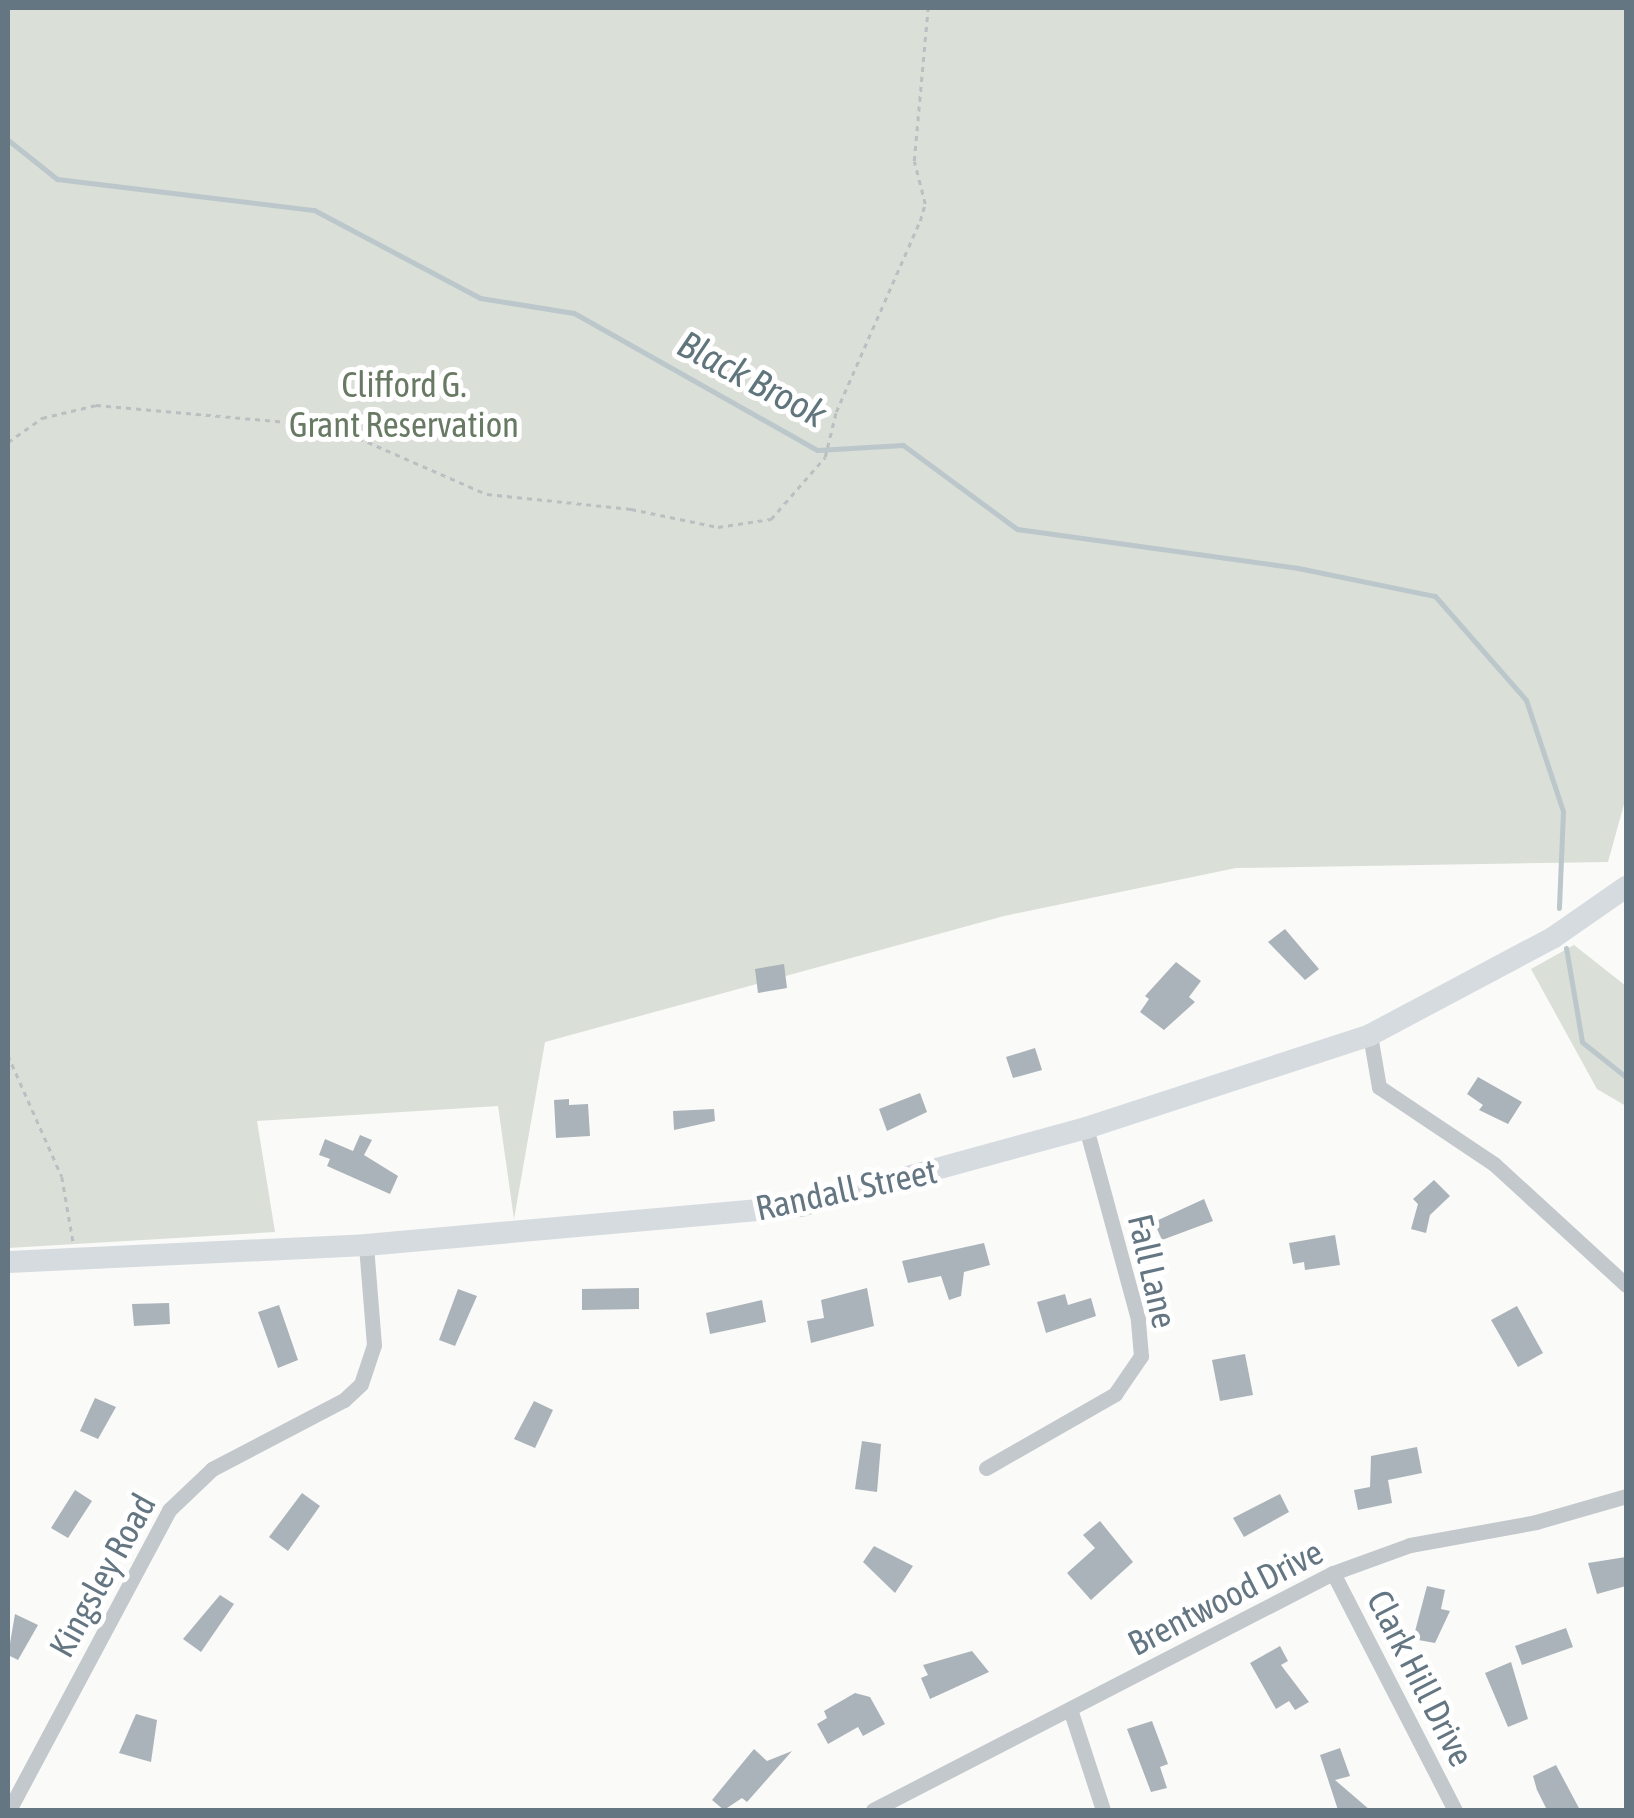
<!DOCTYPE html>
<style>
body{margin:0}
#map{position:relative;width:1634px;height:1818px;overflow:hidden;background:#fafaf8;font-family:"Asap Condensed",sans-serif}
div>[style]{position:absolute}
[style*='--x']{left:calc(var(--x)*1px);top:calc(var(--y)*1px);width:calc(var(--w)*1px);rotate:calc(var(--a)*1deg)}
.green>*{inset:0;background:#dadfd7}
.stream>*{height:5px;margin:-2.5px;padding:0 2.5px;transform-origin:2.5px;border-radius:2.5px;background:#bbc7cb}
.building>*{inset:0;background:#aab3b9}
.path>*{height:2.5px;margin-top:-1.25px;transform-origin:0;background:repeating-linear-gradient(90deg,#bbbfc2 0 5px,transparent 0 10px)}
.street>*{height:15px;margin:-7.5px;padding:0 7.5px;transform-origin:7.5px;border-radius:7.5px;background:#c3c8cc}
.secondary>*{height:22px;margin:-11px;padding:0 11px;transform-origin:11px;border-radius:11px;background:#d6dbdf}
span{translate:-50% -50%;white-space:nowrap;text-align:center;line-height:1.15;-webkit-text-stroke:10px #fff;paint-order:stroke}
.park-label{font-size:35px;color:#687a64}
.street-label{font-size:35px;color:#657683}
.water-label{font-size:38px;color:#60757c;font-style:italic}
.frame{position:absolute;inset:0;border:10px solid #657683;pointer-events:none}
</style>
<div id="map">
<div class="green">
<i style="clip-path:polygon(8px 8px,1626px 8px,1626px 797px,1608px 862px,1236px 868px,1004px 916px,545px 1042px,514px 1219px,498px 1106px,257px 1121px,275px 1232px,8px 1248px)"></i>
<i style="clip-path:polygon(1574px 945px,1626px 986px,1626px 1106px,1597px 1089px,1531px 969px)"></i>
</div>
<div class="stream">
<i style="--x:8;--y:140;--w:63;--a:38.5"></i>
<i style="--x:57;--y:179;--w:259;--a:6.9"></i>
<i style="--x:314;--y:210;--w:188;--a:27.9"></i>
<i style="--x:480;--y:298;--w:95;--a:9.1"></i>
<i style="--x:574;--y:313;--w:279;--a:29.4"></i>
<i style="--x:817;--y:450;--w:86;--a:-3.3"></i>
<i style="--x:903;--y:445;--w:142;--a:36.4"></i>
<i style="--x:1017;--y:529;--w:284;--a:7.9"></i>
<i style="--x:1298;--y:568;--w:140;--a:11.6"></i>
<i style="--x:1435;--y:596;--w:138;--a:48.8"></i>
<i style="--x:1526;--y:700;--w:117;--a:71.6"></i>
<i style="--x:1563;--y:811;--w:97;--a:92.4"></i>
<i style="--x:1566;--y:948;--w:95;--a:80.3"></i>
<i style="--x:1582;--y:1042;--w:56;--a:38.5"></i>
</div>
<div class="building">
<i style="clip-path:polygon(1285px 929px,1319px 969px,1305px 980px,1268px 942px)"></i>
<i style="clip-path:polygon(1176px 962px,1201px 981px,1189px 997px,1195px 1002px,1164px 1030px,1140px 1012px,1149px 999px,1145px 996px)"></i>
<i style="clip-path:polygon(784px 964px,787px 988px,758px 993px,755px 969px)"></i>
<i style="clip-path:polygon(1035px 1048px,1042px 1070px,1013px 1078px,1006px 1057px)"></i>
<i style="clip-path:polygon(1478px 1077px,1522px 1102px,1508px 1124px,1479px 1110px,1483px 1105px,1467px 1094px)"></i>
<i style="clip-path:polygon(920px 1093px,927px 1112px,887px 1131px,879px 1109px)"></i>
<i style="clip-path:polygon(569px 1099px,569px 1105px,588px 1104px,590px 1136px,556px 1138px,554px 1100px)"></i>
<i style="clip-path:polygon(714px 1109px,715px 1121px,674px 1130px,673px 1111px)"></i>
<i style="clip-path:polygon(360px 1135px,372px 1140px,364px 1155px,398px 1176px,390px 1194px,327px 1166px,330px 1159px,319px 1155px,325px 1139px,353px 1151px)"></i>
<i style="clip-path:polygon(1434px 1180px,1450px 1196px,1430px 1215px,1426px 1233px,1411px 1229px,1418px 1204px,1413px 1199px)"></i>
<i style="clip-path:polygon(1204px 1199px,1213px 1221px,1162px 1240px,1154px 1222px)"></i>
<i style="clip-path:polygon(1335px 1235px,1340px 1265px,1305px 1270px,1304px 1262px,1293px 1264px,1289px 1243px)"></i>
<i style="clip-path:polygon(984px 1243px,990px 1265px,964px 1272px,961px 1296px,949px 1300px,941px 1276px,908px 1283px,902px 1261px)"></i>
<i style="clip-path:polygon(639px 1288px,639px 1309px,582px 1310px,582px 1289px)"></i>
<i style="clip-path:polygon(867px 1288px,874px 1326px,811px 1343px,807px 1321px,824px 1318px,821px 1300px)"></i>
<i style="clip-path:polygon(458px 1289px,477px 1296px,455px 1346px,439px 1340px)"></i>
<i style="clip-path:polygon(1065px 1294px,1068px 1305px,1091px 1298px,1096px 1316px,1046px 1333px,1037px 1302px)"></i>
<i style="clip-path:polygon(762px 1300px,766px 1322px,710px 1334px,706px 1313px)"></i>
<i style="clip-path:polygon(169px 1303px,170px 1324px,134px 1326px,132px 1304px)"></i>
<i style="clip-path:polygon(279px 1305px,298px 1360px,278px 1368px,258px 1312px)"></i>
<i style="clip-path:polygon(1517px 1306px,1543px 1353px,1518px 1367px,1491px 1320px)"></i>
<i style="clip-path:polygon(1245px 1354px,1253px 1395px,1220px 1401px,1212px 1360px)"></i>
<i style="clip-path:polygon(95px 1398px,116px 1407px,98px 1439px,80px 1431px)"></i>
<i style="clip-path:polygon(534px 1401px,553px 1410px,535px 1448px,514px 1439px)"></i>
<i style="clip-path:polygon(862px 1441px,881px 1444px,877px 1492px,855px 1489px)"></i>
<i style="clip-path:polygon(1417px 1447px,1422px 1473px,1388px 1480px,1392px 1503px,1358px 1510px,1354px 1490px,1370px 1487px,1371px 1456px)"></i>
<i style="clip-path:polygon(75px 1490px,92px 1501px,68px 1538px,51px 1528px)"></i>
<i style="clip-path:polygon(302px 1493px,320px 1506px,288px 1551px,269px 1537px)"></i>
<i style="clip-path:polygon(1280px 1494px,1289px 1512px,1244px 1537px,1233px 1518px)"></i>
<i style="clip-path:polygon(1100px 1521px,1133px 1562px,1091px 1600px,1067px 1573px,1095px 1548px,1083px 1535px)"></i>
<i style="clip-path:polygon(874px 1546px,913px 1566px,895px 1593px,863px 1562px)"></i>
<i style="clip-path:polygon(1626px 1557px,1626px 1586px,1597px 1594px,1588px 1563px)"></i>
<i style="clip-path:polygon(1427px 1586px,1445px 1590px,1441px 1609px,1450px 1611px,1435px 1643px,1413px 1639px)"></i>
<i style="clip-path:polygon(220px 1595px,234px 1604px,201px 1652px,183px 1639px)"></i>
<i style="clip-path:polygon(15px 1614px,38px 1625px,18px 1660px,8px 1655px)"></i>
<i style="clip-path:polygon(1566px 1628px,1573px 1647px,1522px 1665px,1515px 1646px)"></i>
<i style="clip-path:polygon(1280px 1646px,1288px 1661px,1281px 1665px,1309px 1702px,1295px 1710px,1289px 1701px,1276px 1709px,1250px 1663px)"></i>
<i style="clip-path:polygon(972px 1651px,989px 1672px,930px 1699px,921px 1678px,928px 1675px,923px 1665px)"></i>
<i style="clip-path:polygon(1511px 1662px,1528px 1719px,1508px 1727px,1485px 1673px)"></i>
<i style="clip-path:polygon(855px 1693px,870px 1697px,885px 1724px,863px 1736px,858px 1727px,828px 1744px,817px 1724px,827px 1718px,824px 1711px)"></i>
<i style="clip-path:polygon(136px 1714px,157px 1720px,151px 1762px,119px 1753px)"></i>
<i style="clip-path:polygon(1152px 1721px,1168px 1764px,1160px 1767px,1167px 1788px,1151px 1792px,1127px 1729px)"></i>
<i style="clip-path:polygon(1340px 1748px,1350px 1776px,1335px 1780px,1370px 1810px,1338px 1810px,1320px 1755px)"></i>
<i style="clip-path:polygon(754px 1749px,767px 1761px,792px 1751px,747px 1802px,742px 1798px,724px 1810px,712px 1800px)"></i>
<i style="clip-path:polygon(1556px 1765px,1580px 1810px,1547px 1810px,1537px 1790px,1533px 1776px)"></i>
</div>
<div class="path">
<i style="--x:8;--y:442;--w:42;--a:-35.2"></i>
<i style="--x:42;--y:418;--w:56;--a:-13.5"></i>
<i style="--x:96;--y:405;--w:236;--a:5.1"></i>
<i style="--x:331;--y:426;--w:170;--a:23.6"></i>
<i style="--x:487;--y:494;--w:145;--a:5.9"></i>
<i style="--x:631;--y:509;--w:89;--a:11.7"></i>
<i style="--x:718;--y:527;--w:54;--a:-8.6"></i>
<i style="--x:771;--y:519;--w:82;--a:-48.9"></i>
<i style="--x:825;--y:457;--w:46;--a:-76.3"></i>
<i style="--x:836;--y:412;--w:209;--a:-66.3"></i>
<i style="--x:920;--y:221;--w:18;--a:-74"></i>
<i style="--x:925;--y:204;--w:44;--a:-104.3"></i>
<i style="--x:914;--y:161;--w:154;--a:-84.8"></i>
<i style="--x:8;--y:1055;--w:133;--a:66.1"></i>
<i style="--x:62;--y:1177;--w:65;--a:80.2"></i>
</div>
<div class="street">
<i style="--x:1370;--y:1035;--w:53;--a:80.2"></i>
<i style="--x:1379;--y:1087;--w:138;--a:33.8"></i>
<i style="--x:1494;--y:1164;--w:179;--a:42.5"></i>
<i style="--x:986;--y:1468;--w:149;--a:-29.8"></i>
<i style="--x:1115;--y:1394;--w:46;--a:-55.6"></i>
<i style="--x:1141;--y:1356;--w:37;--a:-95"></i>
<i style="--x:1138;--y:1319;--w:198;--a:-105.2"></i>
<i style="--x:1333;--y:1573;--w:267;--a:62.8"></i>
<i style="--x:1070;--y:1709;--w:106;--a:71.9"></i>
<i style="--x:9;--y:1810;--w:340;--a:-61.9"></i>
<i style="--x:169;--y:1510;--w:59;--a:-43.6"></i>
<i style="--x:212;--y:1469;--w:149;--a:-27.6"></i>
<i style="--x:344;--y:1400;--w:23;--a:-43"></i>
<i style="--x:361;--y:1384;--w:41;--a:-71.6"></i>
<i style="--x:374;--y:1345;--w:100;--a:-94.6"></i>
<i style="--x:873;--y:1810;--w:517;--a:-27.26"></i>
<i style="--x:1333;--y:1573;--w:82;--a:-20"></i>
<i style="--x:1410;--y:1545;--w:128;--a:-10.3"></i>
<i style="--x:1536;--y:1522;--w:94;--a:-16.1"></i>
</div>
<div class="secondary">
<i style="--x:8;--y:1262;--w:358;--a:-2.7"></i>
<i style="--x:366;--y:1245;--w:437;--a:-5.1"></i>
<i style="--x:801;--y:1206;--w:295;--a:-15.3"></i>
<i style="--x:1086;--y:1128;--w:299;--a:-18.1"></i>
<i style="--x:1370;--y:1035;--w:208;--a:-28"></i>
<i style="--x:1554;--y:937;--w:88;--a:-34.8"></i>
</div>
<div class="park-label">
<span style="left:404px;top:404px">Clifford G.<br>Grant Reservation</span>
</div>
<div class="street-label">
<span style="left:846px;top:1189px;rotate:-12deg">Randall Street</span>
<span style="left:1153px;top:1271px;rotate:77deg">Fall Lane</span>
<span style="left:102px;top:1575px;rotate:-61deg">Kingsley Road</span>
<span style="left:1225px;top:1597px;rotate:-27deg">Brentwood Drive</span>
<span style="left:1421px;top:1678px;rotate:63deg">Clark Hill Drive</span>
</div>
<div class="water-label">
<span style="left:752px;top:379px;rotate:28deg">Black Brook</span>
</div>
<div class="frame"></div>
</div>
